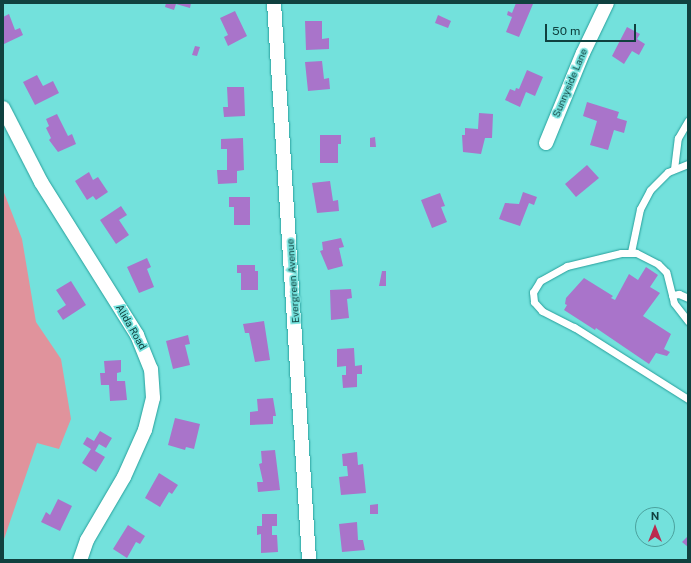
<!DOCTYPE html>
<style>
body{margin:0}
#map{position:relative;width:691px;height:563px;overflow:hidden;background:#73e1dc;font-family:"Public Sans",sans-serif}
div>[style]{position:absolute}
[style*='--x']{left:calc(var(--x)*1px);top:calc(var(--y)*1px);width:calc(var(--w)*1px);rotate:calc(var(--a)*1deg)}
.green>*{inset:0;background:#e0939c}
.building>*{inset:0;background:#a974ca}
.roads{filter:drop-shadow(0 0 1px #27a09c) drop-shadow(0 0 1px #27a09c)}
.service>*{height:7px;margin:-3.5px;padding:0 3.5px;transform-origin:3.5px;border-radius:3.5px;background:#fff}
.minor>*{height:14px;margin:-7px;padding:0 7px;transform-origin:7px;border-radius:7px;background:#fff}
span{translate:-50% -50%;white-space:nowrap;text-align:center;line-height:1.15;-webkit-text-stroke:3.5px #73e1dc;paint-order:stroke}
.street-label{font-size:10px;color:#10413f}
.frame{position:absolute;inset:0;border:4px solid #10413f;pointer-events:none}
.north{position:absolute;left:635px;top:507px;width:40px;height:40px;box-sizing:border-box;background:#73e1dc;border:1px solid #4ba19d;border-radius:50%;rotate:0deg;font-size:11px;font-weight:700;line-height:16px;text-align:center;color:#10413f}
.north::after{content:'';display:block;margin:auto;width:14px;height:18px;background:#ba2a4f;clip-path:polygon(50% 0,100% 100%,50% 72%,0 100%)}
.scale{position:absolute;left:545px;top:24px;width:91px;height:18px;box-sizing:border-box;border:2px solid #10413f;border-top:0;padding-left:5px;font-size:12px;line-height:14px;white-space:nowrap;color:#10413f;-webkit-text-stroke:3px #73e1dc;paint-order:stroke}
</style>
<div id="map">
<div class="green">
<i style="clip-path:polygon(3px 190px,22px 239px,36px 322px,61px 359px,71px 419px,59px 449px,37px 443px,3px 542px)"></i>
</div>
<div class="building">
<i style="clip-path:polygon(166px 3px,191px 3px,190px 8px,176px 4px,174px 10px,165px 7px)"></i>
<i style="clip-path:polygon(516px 3px,533px 4px,519px 37px,506px 32px,512px 17px,507px 15px,508px 11px,512px 13px)"></i>
<i style="clip-path:polygon(235px 11px,247px 36px,228px 46px,224px 37px,228px 35px,220px 18px)"></i>
<i style="clip-path:polygon(9px 14px,15px 30px,20px 28px,23px 35px,4px 44px,3px 17px)"></i>
<i style="clip-path:polygon(438px 15px,451px 21px,448px 28px,435px 23px)"></i>
<i style="clip-path:polygon(305px 21px,322px 21px,322px 39px,329px 38px,329px 49px,306px 50px)"></i>
<i style="clip-path:polygon(627px 27px,640px 34px,637px 39px,645px 44px,639px 55px,632px 51px,624px 64px,612px 56px)"></i>
<i style="clip-path:polygon(195px 46px,200px 47px,197px 56px,192px 55px)"></i>
<i style="clip-path:polygon(322px 61px,324px 79px,329px 78px,330px 89px,308px 91px,305px 62px)"></i>
<i style="clip-path:polygon(527px 70px,543px 77px,535px 96px,526px 92px,520px 107px,505px 100px,510px 89px,515px 91px,516px 88px,519px 89px)"></i>
<i style="clip-path:polygon(37px 75px,43px 86px,53px 81px,59px 93px,35px 105px,23px 82px)"></i>
<i style="clip-path:polygon(227px 87px,244px 87px,245px 116px,224px 117px,223px 107px,228px 107px)"></i>
<i style="clip-path:polygon(587px 102px,619px 112px,617px 118px,627px 121px,624px 133px,614px 130px,608px 150px,590px 145px,597px 121px,583px 116px)"></i>
<i style="clip-path:polygon(479px 113px,493px 114px,492px 138px,485px 138px,481px 154px,463px 152px,462px 135px,465px 135px,465px 128px,478px 129px)"></i>
<i style="clip-path:polygon(57px 114px,68px 136px,72px 134px,76px 144px,58px 152px,49px 140px,51px 138px,46px 128px,49px 126px,46px 119px)"></i>
<i style="clip-path:polygon(320px 135px,341px 135px,341px 144px,338px 144px,338px 163px,320px 163px)"></i>
<i style="clip-path:polygon(375px 137px,376px 147px,370px 147px,370px 138px)"></i>
<i style="clip-path:polygon(243px 138px,244px 170px,237px 171px,237px 183px,218px 184px,217px 170px,227px 170px,227px 149px,221px 149px,221px 139px)"></i>
<i style="clip-path:polygon(587px 165px,599px 178px,576px 197px,565px 184px)"></i>
<i style="clip-path:polygon(89px 172px,93px 180px,98px 177px,108px 192px,96px 200px,93px 196px,87px 200px,75px 181px)"></i>
<i style="clip-path:polygon(330px 181px,333px 201px,338px 200px,339px 211px,317px 213px,312px 183px)"></i>
<i style="clip-path:polygon(523px 192px,537px 197px,534px 205px,529px 203px,520px 226px,499px 219px,505px 203px,519px 204px)"></i>
<i style="clip-path:polygon(440px 193px,445px 206px,441px 207px,447px 222px,432px 228px,421px 200px)"></i>
<i style="clip-path:polygon(229px 197px,250px 197px,250px 225px,234px 225px,234px 207px,229px 207px)"></i>
<i style="clip-path:polygon(121px 206px,127px 215px,119px 220px,129px 235px,116px 244px,100px 220px)"></i>
<i style="clip-path:polygon(341px 238px,344px 247px,339px 248px,343px 266px,328px 270px,320px 251px,323px 250px,322px 242px)"></i>
<i style="clip-path:polygon(147px 258px,151px 267px,147px 269px,154px 287px,139px 293px,127px 267px)"></i>
<i style="clip-path:polygon(237px 265px,255px 265px,255px 271px,258px 271px,258px 290px,241px 290px,241px 273px,237px 273px)"></i>
<i style="clip-path:polygon(646px 267px,658px 275px,650px 287px,660px 293px,643px 316px,671px 334px,664px 349px,670px 352px,667px 356px,656px 353px,649px 364px,596px 328px,595px 330px,564px 310px,567px 305px,565px 304px,566px 298px,584px 278px,613px 296px,611px 298px,615px 300px,629px 274px,638px 280px)"></i>
<i style="clip-path:polygon(382px 271px,386px 271px,386px 286px,379px 286px)"></i>
<i style="clip-path:polygon(71px 281px,86px 305px,63px 320px,57px 311px,66px 305px,56px 290px)"></i>
<i style="clip-path:polygon(351px 289px,352px 298px,347px 299px,349px 318px,331px 320px,330px 290px)"></i>
<i style="clip-path:polygon(264px 321px,270px 360px,255px 362px,249px 333px,245px 333px,243px 324px)"></i>
<i style="clip-path:polygon(188px 335px,190px 344px,185px 345px,190px 365px,173px 369px,166px 341px)"></i>
<i style="clip-path:polygon(354px 348px,355px 366px,362px 365px,362px 374px,357px 374px,357px 387px,343px 388px,342px 375px,346px 375px,346px 366px,337px 367px,337px 349px)"></i>
<i style="clip-path:polygon(121px 360px,121px 372px,117px 373px,117px 381px,125px 381px,127px 400px,110px 401px,109px 385px,101px 385px,100px 373px,105px 373px,104px 361px)"></i>
<i style="clip-path:polygon(273px 398px,276px 416px,273px 416px,273px 424px,250px 425px,250px 412px,258px 411px,257px 399px)"></i>
<i style="clip-path:polygon(175px 418px,200px 424px,194px 449px,186px 447px,185px 450px,168px 445px)"></i>
<i style="clip-path:polygon(100px 431px,112px 438px,106px 448px,99px 444px,95px 451px,105px 457px,96px 472px,82px 463px,91px 449px,83px 444px,87px 437px,94px 441px)"></i>
<i style="clip-path:polygon(275px 450px,280px 490px,258px 492px,257px 482px,263px 482px,259px 464px,262px 463px,261px 451px)"></i>
<i style="clip-path:polygon(357px 452px,358px 465px,363px 464px,366px 493px,341px 495px,339px 477px,348px 476px,347px 466px,343px 466px,342px 454px)"></i>
<i style="clip-path:polygon(159px 473px,178px 485px,172px 494px,169px 492px,160px 507px,145px 498px)"></i>
<i style="clip-path:polygon(58px 499px,72px 506px,60px 531px,41px 522px,46px 512px,50px 515px)"></i>
<i style="clip-path:polygon(378px 504px,378px 514px,370px 514px,370px 505px)"></i>
<i style="clip-path:polygon(262px 514px,277px 514px,277px 526px,272px 526px,272px 535px,277px 535px,278px 552px,261px 553px,261px 534px,257px 535px,257px 526px,262px 526px)"></i>
<i style="clip-path:polygon(357px 522px,358px 540px,363px 540px,365px 550px,342px 552px,339px 524px)"></i>
<i style="clip-path:polygon(128px 525px,145px 536px,140px 544px,136px 542px,127px 558px,113px 549px)"></i>
<i style="clip-path:polygon(688px 536px,688px 547px,682px 542px)"></i>
</div>
<div class="roads">
<div class="service">
<i style="--x:674;--y:169;--w:31;--a:-83"></i>
<i style="--x:678;--y:138;--w:20;--a:-60"></i>
<i style="--x:631;--y:252;--w:44;--a:-78.2"></i>
<i style="--x:640;--y:209;--w:21;--a:-62"></i>
<i style="--x:650;--y:190;--w:25;--a:-45"></i>
<i style="--x:668;--y:172;--w:22;--a:-22"></i>
<i style="--x:672;--y:295;--w:7;--a:-8"></i>
<i style="--x:679;--y:294;--w:10;--a:24"></i>
<i style="--x:688;--y:321;--w:23;--a:-128"></i>
<i style="--x:674;--y:303;--w:32;--a:-104"></i>
<i style="--x:666;--y:272;--w:11;--a:-135"></i>
<i style="--x:658;--y:264;--w:25;--a:-153"></i>
<i style="--x:636;--y:253;--w:15;--a:180"></i>
<i style="--x:621;--y:253;--w:56;--a:166.5"></i>
<i style="--x:567;--y:266;--w:31;--a:151"></i>
<i style="--x:540;--y:281;--w:13;--a:122"></i>
<i style="--x:533;--y:292;--w:10;--a:84"></i>
<i style="--x:534;--y:302;--w:12;--a:48"></i>
<i style="--x:542;--y:311;--w:36;--a:27"></i>
<i style="--x:574;--y:327;--w:135;--a:32.3"></i>
</div>
<div class="minor">
<i style="--x:274;--y:3;--w:558;--a:86.4"></i>
<i style="--x:3;--y:108;--w:83;--a:62.8"></i>
<i style="--x:41;--y:182;--w:181;--a:57.9"></i>
<i style="--x:137;--y:335;--w:37;--a:68"></i>
<i style="--x:151;--y:369;--w:29;--a:86"></i>
<i style="--x:153;--y:398;--w:33;--a:104"></i>
<i style="--x:145;--y:430;--w:51;--a:114.1"></i>
<i style="--x:124;--y:477;--w:73;--a:120.4"></i>
<i style="--x:87;--y:540;--w:21;--a:109"></i>
<i style="--x:546;--y:143;--w:97;--a:-67.7"></i>
<i style="--x:583;--y:53;--w:55;--a:-64.4"></i>
</div>
</div>
<div class="street-label">
<span style="left:570px;top:83px;rotate:-67deg">Sunnyside Lane</span>
<span style="left:293px;top:281px;rotate:-94deg">Evergreen Avenue</span>
<span style="left:131px;top:327px;rotate:60deg">Alida Road</span>
</div>
<div class="frame"></div>
<div class="north">N</div>
<div class="scale">50 m</div>
</div>
